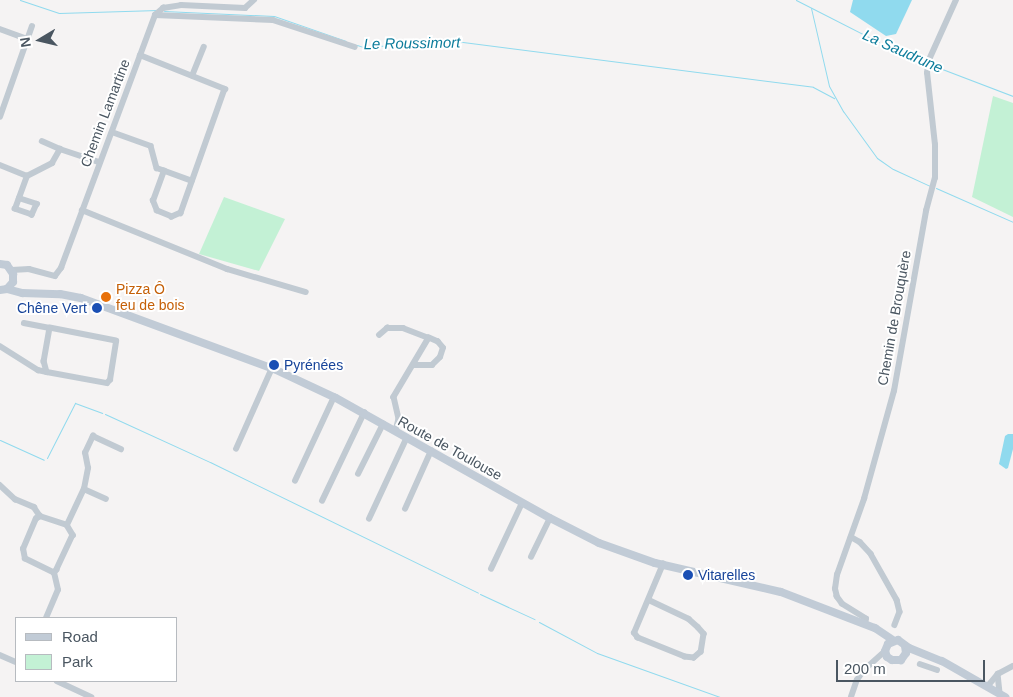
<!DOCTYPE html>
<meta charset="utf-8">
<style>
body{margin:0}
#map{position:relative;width:1013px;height:697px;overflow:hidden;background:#f5f3f3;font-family:Helvetica,sans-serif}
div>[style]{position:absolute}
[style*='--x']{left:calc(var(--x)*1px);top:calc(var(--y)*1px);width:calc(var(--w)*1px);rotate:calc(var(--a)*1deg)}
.green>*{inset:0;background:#c3f1d5}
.water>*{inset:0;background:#90daee}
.stream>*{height:1px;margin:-0.5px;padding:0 0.5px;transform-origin:0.5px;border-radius:0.5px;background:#90daee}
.street>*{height:5.5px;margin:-2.75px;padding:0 2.75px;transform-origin:2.75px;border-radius:2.75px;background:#c1cad2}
.secondary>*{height:8px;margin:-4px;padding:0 4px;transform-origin:4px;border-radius:4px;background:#c1cbd6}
.dots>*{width:14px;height:14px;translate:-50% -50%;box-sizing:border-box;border:2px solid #fff;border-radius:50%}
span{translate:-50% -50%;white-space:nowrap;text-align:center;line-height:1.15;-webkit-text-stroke:4px #fff;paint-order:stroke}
.street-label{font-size:14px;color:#4a5661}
.food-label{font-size:14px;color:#c56008}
.left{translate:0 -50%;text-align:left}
.transit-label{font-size:14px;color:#164399}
.right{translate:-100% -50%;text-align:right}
.water-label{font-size:15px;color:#0c7c9b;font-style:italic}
.legend{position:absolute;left:15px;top:617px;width:162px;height:65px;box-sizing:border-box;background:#fff;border:1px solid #b7bbc0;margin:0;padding:6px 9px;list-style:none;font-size:15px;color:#4a5661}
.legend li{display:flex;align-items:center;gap:10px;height:25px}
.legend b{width:25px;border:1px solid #b7bbc0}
.north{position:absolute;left:15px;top:15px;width:50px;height:50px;-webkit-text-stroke:4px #fff;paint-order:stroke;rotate:261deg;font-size:14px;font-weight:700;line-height:20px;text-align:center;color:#4a5661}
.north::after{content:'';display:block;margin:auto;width:18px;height:22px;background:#4a5661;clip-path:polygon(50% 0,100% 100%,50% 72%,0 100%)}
.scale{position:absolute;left:836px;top:660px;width:149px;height:22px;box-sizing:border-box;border:2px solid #4a5661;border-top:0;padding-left:6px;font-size:15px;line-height:18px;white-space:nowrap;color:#4a5661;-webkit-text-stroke:4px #fff;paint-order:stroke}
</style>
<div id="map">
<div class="green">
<i style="clip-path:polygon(993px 96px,1013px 103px,1013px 217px,972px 197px)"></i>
<i style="clip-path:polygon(224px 197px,285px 219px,259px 271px,199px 254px)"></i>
</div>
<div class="water">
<i style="clip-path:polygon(853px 0,912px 0,896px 34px,886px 36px,850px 12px)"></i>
<i style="clip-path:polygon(1008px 434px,1013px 434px,1013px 449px,1008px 468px,1006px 469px,999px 464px,1005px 436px)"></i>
</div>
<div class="stream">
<i style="--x:20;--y:0;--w:41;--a:18.4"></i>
<i style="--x:59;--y:13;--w:99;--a:-1.7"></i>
<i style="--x:796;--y:0;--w:128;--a:27"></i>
<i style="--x:910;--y:58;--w:17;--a:17"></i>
<i style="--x:811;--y:8;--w:80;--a:77"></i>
<i style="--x:829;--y:86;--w:29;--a:61"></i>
<i style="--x:843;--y:111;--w:58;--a:54.1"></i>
<i style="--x:877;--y:158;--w:19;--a:35"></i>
<i style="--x:893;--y:169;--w:41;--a:24.7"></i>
<i style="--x:164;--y:11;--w:110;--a:2.6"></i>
<i style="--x:274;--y:16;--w:76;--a:19.1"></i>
<i style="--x:357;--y:45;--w:6;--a:18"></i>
<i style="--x:363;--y:47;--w:92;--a:-3.7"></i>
<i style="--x:455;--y:41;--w:361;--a:7.3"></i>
<i style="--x:813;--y:87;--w:24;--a:28"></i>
<i style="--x:929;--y:64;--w:90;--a:20.9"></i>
<i style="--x:936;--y:188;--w:84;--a:23.8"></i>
<i style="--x:105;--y:414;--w:115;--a:24.6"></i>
<i style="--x:210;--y:462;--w:298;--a:26"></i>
<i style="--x:0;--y:440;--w:48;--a:24.4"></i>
<i style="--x:47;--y:458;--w:62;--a:-63"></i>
<i style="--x:75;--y:403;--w:29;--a:20"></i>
<i style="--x:480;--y:594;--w:60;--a:24.8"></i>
<i style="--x:539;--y:622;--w:66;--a:28.1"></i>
<i style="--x:597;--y:653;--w:131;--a:19.7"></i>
</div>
<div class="street">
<i style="--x:155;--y:15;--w:118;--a:2.4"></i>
<i style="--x:273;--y:20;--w:86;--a:18.2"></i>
<i style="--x:0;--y:29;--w:29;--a:20"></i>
<i style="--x:140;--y:55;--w:92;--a:21.8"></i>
<i style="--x:225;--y:89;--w:132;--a:109.5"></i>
<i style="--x:181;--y:213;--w:10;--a:156"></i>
<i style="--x:172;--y:217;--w:16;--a:-158"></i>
<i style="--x:157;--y:211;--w:11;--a:-112"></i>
<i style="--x:153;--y:201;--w:32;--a:-70"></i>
<i style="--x:192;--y:76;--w:31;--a:-68"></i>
<i style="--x:0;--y:117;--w:96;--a:-70.6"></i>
<i style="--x:112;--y:132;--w:41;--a:19.7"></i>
<i style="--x:151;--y:146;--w:23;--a:75"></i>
<i style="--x:157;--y:168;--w:37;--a:20"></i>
<i style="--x:42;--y:141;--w:20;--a:24"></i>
<i style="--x:0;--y:165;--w:29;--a:22"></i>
<i style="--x:27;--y:176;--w:28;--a:-27"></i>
<i style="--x:52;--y:163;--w:16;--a:-60"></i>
<i style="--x:60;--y:149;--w:41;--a:18.4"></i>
<i style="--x:19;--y:198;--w:19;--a:18"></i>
<i style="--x:37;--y:204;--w:12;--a:114"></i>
<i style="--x:32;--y:215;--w:18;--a:-161"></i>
<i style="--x:15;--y:209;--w:35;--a:-70"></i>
<i style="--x:82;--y:210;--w:157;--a:22.1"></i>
<i style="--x:227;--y:269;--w:82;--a:16.2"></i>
<i style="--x:12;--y:270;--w:17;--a:-3"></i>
<i style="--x:29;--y:269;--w:27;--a:15"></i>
<i style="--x:55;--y:276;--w:10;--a:-53"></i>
<i style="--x:61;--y:268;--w:270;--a:-69.6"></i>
<i style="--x:155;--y:15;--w:11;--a:-41"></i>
<i style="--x:163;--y:8;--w:18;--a:-9"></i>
<i style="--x:181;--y:5;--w:64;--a:2.7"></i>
<i style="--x:245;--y:8;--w:12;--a:-42"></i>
<i style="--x:24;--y:323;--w:26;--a:11"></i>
<i style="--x:379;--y:335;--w:11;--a:-41"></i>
<i style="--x:387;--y:328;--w:16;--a:0"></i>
<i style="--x:403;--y:328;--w:28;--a:21"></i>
<i style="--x:429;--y:338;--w:69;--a:120.7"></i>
<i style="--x:394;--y:397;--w:23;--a:77"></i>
<i style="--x:399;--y:419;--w:12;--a:104"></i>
<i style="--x:0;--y:346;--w:45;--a:32.3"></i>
<i style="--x:38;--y:370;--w:9;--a:13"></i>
<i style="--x:47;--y:372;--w:61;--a:10.4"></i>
<i style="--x:107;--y:383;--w:4;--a:-45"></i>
<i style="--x:110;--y:380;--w:39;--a:-81"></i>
<i style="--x:116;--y:341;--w:67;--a:-168.9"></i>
<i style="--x:50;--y:328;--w:34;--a:100"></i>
<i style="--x:44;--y:361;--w:11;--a:75"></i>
<i style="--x:414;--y:365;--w:18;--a:0"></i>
<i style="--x:432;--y:365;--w:11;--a:-45"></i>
<i style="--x:440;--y:357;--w:9;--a:-72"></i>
<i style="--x:443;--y:348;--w:8;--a:-130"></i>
<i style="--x:438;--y:342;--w:10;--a:-156"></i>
<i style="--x:236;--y:449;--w:89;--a:-66"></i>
<i style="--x:358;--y:474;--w:56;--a:-63.4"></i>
<i style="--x:295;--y:481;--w:93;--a:-65.1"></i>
<i style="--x:0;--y:485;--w:21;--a:43"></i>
<i style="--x:15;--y:499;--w:21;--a:23"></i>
<i style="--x:34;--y:507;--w:11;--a:56"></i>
<i style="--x:84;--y:489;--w:24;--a:24"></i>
<i style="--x:322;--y:501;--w:98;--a:-64.5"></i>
<i style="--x:405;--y:509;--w:64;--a:-65.9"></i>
<i style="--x:40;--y:516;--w:28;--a:18"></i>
<i style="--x:67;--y:525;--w:12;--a:59"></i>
<i style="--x:73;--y:535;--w:38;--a:115"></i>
<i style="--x:57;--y:570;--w:4;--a:135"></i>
<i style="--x:54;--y:573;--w:32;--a:-154"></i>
<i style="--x:25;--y:559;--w:10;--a:-101"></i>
<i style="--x:23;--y:549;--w:33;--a:-67"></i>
<i style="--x:36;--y:519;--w:5;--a:-37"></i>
<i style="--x:369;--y:519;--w:90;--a:-65.1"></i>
<i style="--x:67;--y:525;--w:40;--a:-65"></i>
<i style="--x:84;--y:489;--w:21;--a:-79"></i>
<i style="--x:88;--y:468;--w:15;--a:-101"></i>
<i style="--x:85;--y:453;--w:19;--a:-65"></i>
<i style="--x:93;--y:436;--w:31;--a:25"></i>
<i style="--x:851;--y:537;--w:10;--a:29"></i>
<i style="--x:860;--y:542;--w:16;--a:47"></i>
<i style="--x:871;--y:554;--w:53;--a:60.5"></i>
<i style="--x:897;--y:600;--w:12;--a:76"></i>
<i style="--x:900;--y:612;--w:14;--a:111"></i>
<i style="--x:531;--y:557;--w:43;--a:-64"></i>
<i style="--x:491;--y:569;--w:73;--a:-64.8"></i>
<i style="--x:649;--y:600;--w:44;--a:25.4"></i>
<i style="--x:689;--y:619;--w:12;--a:42"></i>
<i style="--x:698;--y:627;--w:9;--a:49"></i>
<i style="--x:704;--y:634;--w:18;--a:99"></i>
<i style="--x:701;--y:652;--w:9;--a:139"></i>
<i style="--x:694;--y:658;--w:9;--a:-174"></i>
<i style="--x:685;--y:657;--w:51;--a:-158"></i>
<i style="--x:638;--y:638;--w:6;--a:-129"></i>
<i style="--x:634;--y:633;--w:75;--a:-67.2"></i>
<i style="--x:46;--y:618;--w:30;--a:-67"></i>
<i style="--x:58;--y:590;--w:17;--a:-103"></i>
<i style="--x:865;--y:624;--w:5;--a:-79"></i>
<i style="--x:866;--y:619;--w:28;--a:-148"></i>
<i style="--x:842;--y:604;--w:9;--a:-126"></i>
<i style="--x:837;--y:597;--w:8;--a:-104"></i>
<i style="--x:835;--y:589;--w:14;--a:-82"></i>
<i style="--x:837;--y:575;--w:81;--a:-70.4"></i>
<i style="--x:864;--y:499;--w:112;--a:-74.5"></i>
<i style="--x:894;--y:391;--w:183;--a:-79.9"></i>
<i style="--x:926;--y:211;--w:34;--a:-75"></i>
<i style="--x:935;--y:178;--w:33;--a:-90"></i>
<i style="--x:935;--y:145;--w:72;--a:-96.3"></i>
<i style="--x:927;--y:73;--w:13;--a:-81"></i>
<i style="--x:929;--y:60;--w:66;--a:-65.8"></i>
<i style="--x:0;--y:655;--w:17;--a:24"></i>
<i style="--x:920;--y:664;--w:18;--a:19"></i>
<i style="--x:998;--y:674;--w:20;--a:84"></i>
<i style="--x:57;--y:681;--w:38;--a:25"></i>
<i style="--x:987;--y:687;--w:17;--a:-50"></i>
<i style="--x:998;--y:674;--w:17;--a:-28"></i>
<i style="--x:851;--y:697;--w:18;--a:-71"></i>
<i style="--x:857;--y:680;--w:12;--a:-55"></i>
<i style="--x:864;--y:670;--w:28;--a:-42"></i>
</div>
<div class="secondary">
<i style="--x:0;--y:264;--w:7;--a:8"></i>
<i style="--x:7;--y:265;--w:11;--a:56"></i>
<i style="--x:13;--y:274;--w:8;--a:90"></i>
<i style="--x:13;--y:282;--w:9;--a:131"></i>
<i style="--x:0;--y:290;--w:7;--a:-8"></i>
<i style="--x:7;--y:289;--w:16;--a:15"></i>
<i style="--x:22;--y:293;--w:38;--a:2"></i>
<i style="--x:60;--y:294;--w:21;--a:11"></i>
<i style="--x:81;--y:298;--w:206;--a:20.2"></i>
<i style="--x:274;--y:369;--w:68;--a:25.1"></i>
<i style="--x:336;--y:398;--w:245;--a:29.3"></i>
<i style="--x:550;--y:518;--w:55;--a:27"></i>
<i style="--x:599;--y:543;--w:59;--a:19.7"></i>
<i style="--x:655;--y:563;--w:129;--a:13"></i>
<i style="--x:781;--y:592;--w:101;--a:21"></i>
<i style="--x:875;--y:628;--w:22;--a:34"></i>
<i style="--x:905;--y:646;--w:7;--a:82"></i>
<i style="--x:906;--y:653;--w:9;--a:126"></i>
<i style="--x:901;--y:660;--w:9;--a:180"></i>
<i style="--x:892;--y:660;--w:6;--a:-149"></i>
<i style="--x:887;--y:657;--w:6;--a:-108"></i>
<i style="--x:885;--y:651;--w:8;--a:-67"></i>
<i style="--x:888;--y:644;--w:11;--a:-22"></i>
<i style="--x:898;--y:640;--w:14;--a:36"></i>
<i style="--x:909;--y:648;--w:35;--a:22"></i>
<i style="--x:942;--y:661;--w:73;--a:29.7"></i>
</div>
<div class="dots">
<i style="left:106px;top:297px;background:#e8710a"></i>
<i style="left:97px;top:308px;background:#1a4fb4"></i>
<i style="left:274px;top:365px;background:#1a4fb4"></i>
<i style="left:688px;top:575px;background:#1a4fb4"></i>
</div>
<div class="street-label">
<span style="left:105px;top:113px;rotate:-69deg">Chemin Lamartine</span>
<span style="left:894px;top:318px;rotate:-80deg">Chemin de Brouquère</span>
<span style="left:450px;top:448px;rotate:29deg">Route de Toulouse</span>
</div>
<div class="food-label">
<span class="left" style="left:116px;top:297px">Pizza Ô<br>feu de bois</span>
</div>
<div class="transit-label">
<span class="right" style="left:87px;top:308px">Chêne Vert</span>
<span class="left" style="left:284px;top:365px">Pyrénées</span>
<span class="left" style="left:698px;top:575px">Vitarelles</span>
</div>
<div class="water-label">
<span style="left:412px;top:43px;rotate:-1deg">Le Roussimort</span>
<span style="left:903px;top:51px;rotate:24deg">La Saudrune</span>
</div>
<ul class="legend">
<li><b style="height:6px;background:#c1cbd6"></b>Road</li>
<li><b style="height:14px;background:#c3f1d5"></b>Park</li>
</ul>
<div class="north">N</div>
<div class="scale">200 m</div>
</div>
